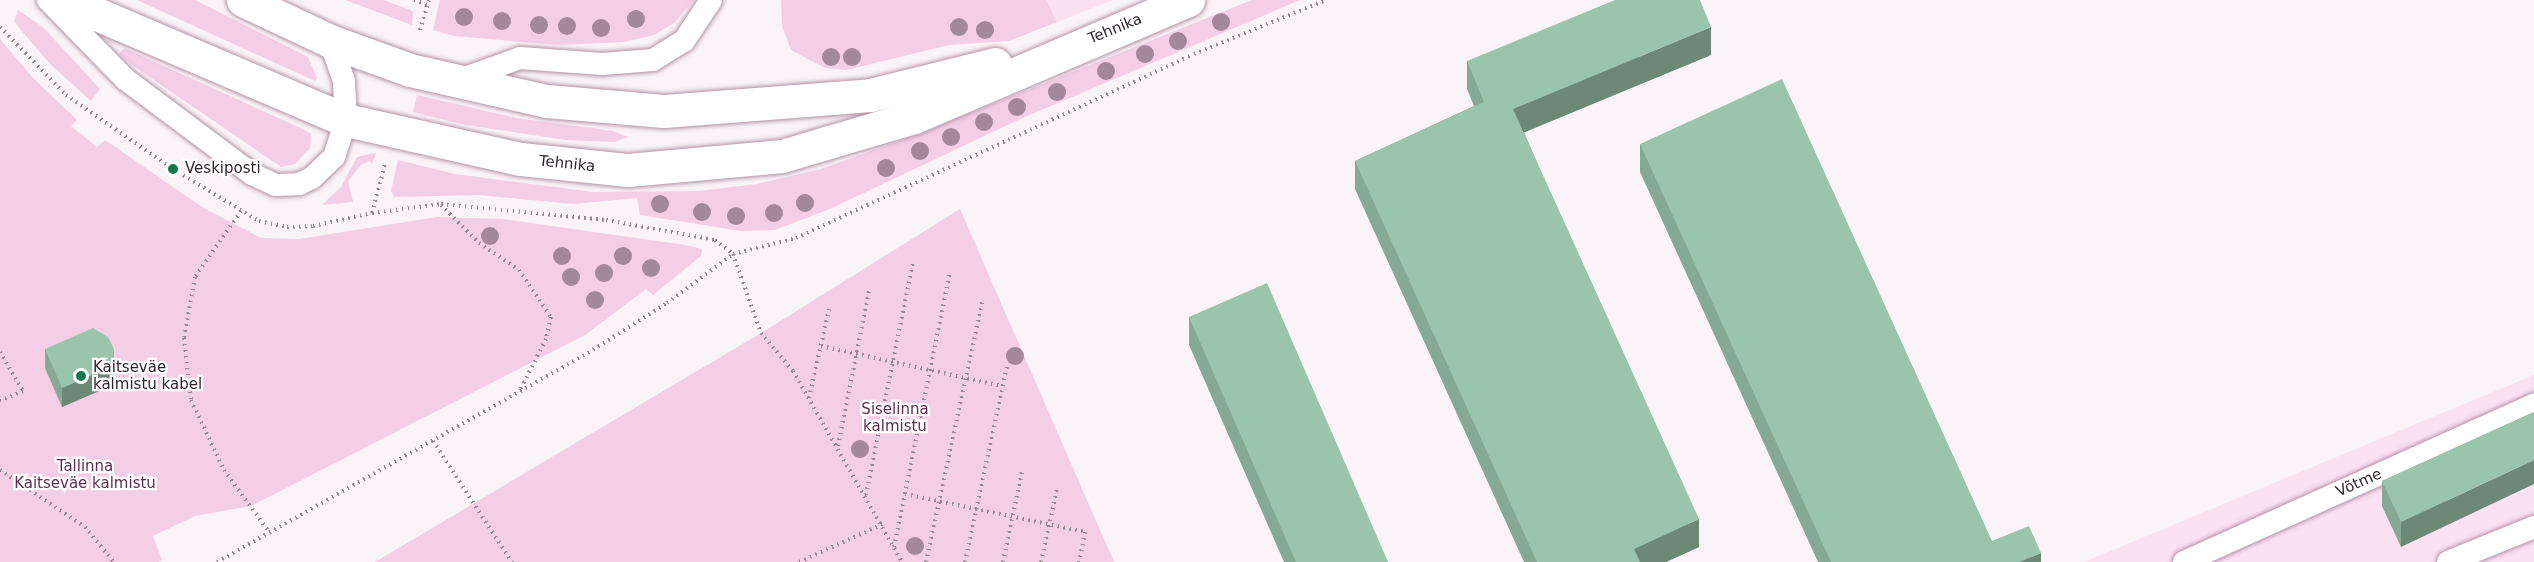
<!DOCTYPE html>
<meta charset="utf-8">
<style>
body{margin:0}
#map{position:relative;width:2534px;height:562px;overflow:hidden;background:#faf3f7;font-family:"DejaVu Sans",sans-serif}
div>[style]{position:absolute}
[style*='--x']{left:calc(var(--x)*1px);top:calc(var(--y)*1px);width:calc(var(--w)*1px);rotate:calc(var(--a)*1deg)}
.built>*{inset:0;background:#fce1f1}
.green>*{inset:0;background:#f4cee4}
.path>*{height:4px;margin-top:-2px;transform-origin:0;background:repeating-linear-gradient(90deg,#948a90 0 1.5px,transparent 0 6px)}
.roads{filter:drop-shadow(0 0 2px #b491a5) drop-shadow(0 0 2px #b491a5)}
.service>*{height:22px;margin:-11px;padding:0 11px;transform-origin:11px;border-radius:11px;background:#fff}
.secondary>*{height:33px;margin:-16.5px;padding:0 16.5px;transform-origin:16.5px;border-radius:16.5px;background:#fff}
.trees>*{width:18px;height:18px;margin:-9px;border-radius:50%;background:#a5879a}
.wall>*{inset:0;background:#85a994}
.shaded-wall>*{inset:0;background:#6c8978}
.building>*{inset:0;background:#9bc4ac}
.dots>*{width:16px;height:16px;translate:-50% -50%;box-sizing:border-box;border:3px solid #fff;border-radius:50%}
span{translate:-50% -50%;white-space:nowrap;text-align:center;line-height:1.15;-webkit-text-stroke:4.5px #fff;paint-order:stroke}
.street-label{font-size:15px;color:#33252e}
.poi-label{font-size:15px;color:#33252e}
.left{translate:0 -50%;text-align:left}
.park-label{font-size:15px;color:#5f2e4e}
</style>
<div id="map">
<div class="built">
<i style="clip-path:polygon(1046px 0,1113px 0,1057px 22px)"></i>
<i style="clip-path:polygon(2534px 375px,2534px 562px,2084px 562px)"></i>
</div>
<div class="green">
<i style="clip-path:polygon(137px 0,195px 0,308px 57px,317px 78px,315px 81px)"></i>
<i style="clip-path:polygon(345px 0,384px 0,413px 11px,412px 25px)"></i>
<i style="clip-path:polygon(440px 0,694px 0,674px 23px,654px 35px,624px 42px,559px 45px,454px 36px,433px 30px)"></i>
<i style="clip-path:polygon(781px 0,1046px 0,1057px 22px,1009px 41px,949px 45px,846px 70px,825px 68px,791px 50px,782px 26px)"></i>
<i style="clip-path:polygon(1252px 0,1300px 0,1018px 120px,832px 208px,775px 230px,741px 231px,640px 215px,637px 198px,573px 204px,479px 195px,394px 197px,391px 191px,398px 160px,455px 174px,593px 192px,699px 191px,757px 184px,821px 169px,913px 136px)"></i>
<i style="clip-path:polygon(18px 10px,43px 27px,100px 89px,91px 101px,50px 64px,21px 30px,14px 21px)"></i>
<i style="clip-path:polygon(0 39px,33px 78px,77px 120px,71px 126px,97px 147px,105px 140px,202px 207px,261px 238px,299px 239px,437px 217px,502px 219px,685px 245px,702px 249px,701px 256px,653px 295px,646px 289px,585px 335px,251px 506px,195px 516px,153px 536px,162px 560px,159px 562px,0 562px)"></i>
<i style="clip-path:polygon(124px 48px,305px 130px,311px 134px,310px 148px,295px 164px,281px 167px,135px 67px,119px 54px)"></i>
<i style="clip-path:polygon(417px 95px,516px 118px,613px 131px,628px 137px,615px 142px,566px 140px,461px 124px,413px 112px)"></i>
<i style="clip-path:polygon(376px 153px,372px 164px,369px 161px,361px 165px,348px 181px,353px 202px,322px 205px,341px 187px,357px 157px)"></i>
<i style="clip-path:polygon(960px 209px,1114px 562px,375px 562px,761px 333px)"></i>
</div>
<div class="path">
<i style="--x:414;--y:0;--w:14;--a:21"></i>
<i style="--x:0;--y:27;--w:95;--a:45.9"></i>
<i style="--x:66;--y:95;--w:130;--a:34.7"></i>
<i style="--x:173;--y:169;--w:100;--a:31.2"></i>
<i style="--x:259;--y:221;--w:29;--a:12"></i>
<i style="--x:287;--y:227;--w:26;--a:-2"></i>
<i style="--x:313;--y:226;--w:60;--a:-12.4"></i>
<i style="--x:372;--y:213;--w:70;--a:-7.4"></i>
<i style="--x:441;--y:204;--w:166;--a:5.5"></i>
<i style="--x:606;--y:220;--w:111;--a:10.4"></i>
<i style="--x:715;--y:240;--w:23;--a:38"></i>
<i style="--x:733;--y:254;--w:84;--a:70.5"></i>
<i style="--x:761;--y:333;--w:50;--a:49.9"></i>
<i style="--x:793;--y:371;--w:220;--a:60.3"></i>
<i style="--x:420;--y:30;--w:31;--a:-73"></i>
<i style="--x:441;--y:205;--w:54;--a:45"></i>
<i style="--x:479;--y:243;--w:48;--a:34"></i>
<i style="--x:519;--y:270;--w:57;--a:55.8"></i>
<i style="--x:551;--y:317;--w:23;--a:103"></i>
<i style="--x:546;--y:339;--w:57;--a:117"></i>
<i style="--x:241;--y:211;--w:80;--a:124.9"></i>
<i style="--x:195;--y:277;--w:62;--a:100.2"></i>
<i style="--x:184;--y:338;--w:62;--a:83.6"></i>
<i style="--x:191;--y:400;--w:77;--a:64.8"></i>
<i style="--x:224;--y:470;--w:77;--a:54"></i>
<i style="--x:372;--y:213;--w:51;--a:-75.1"></i>
<i style="--x:821;--y:346;--w:185;--a:12.5"></i>
<i style="--x:0;--y:352;--w:45;--a:59.5"></i>
<i style="--x:23;--y:391;--w:25;--a:157"></i>
<i style="--x:809;--y:398;--w:91;--a:-77.3"></i>
<i style="--x:433;--y:441;--w:145;--a:56.9"></i>
<i style="--x:838;--y:446;--w:158;--a:-78.7"></i>
<i style="--x:0;--y:470;--w:102;--a:33.8"></i>
<i style="--x:85;--y:527;--w:45;--a:50.4"></i>
<i style="--x:905;--y:494;--w:184;--a:11.9"></i>
<i style="--x:1085;--y:532;--w:31;--a:101"></i>
<i style="--x:866;--y:495;--w:239;--a:-78.6"></i>
<i style="--x:894;--y:547;--w:281;--a:-78.5"></i>
<i style="--x:217;--y:562;--w:426;--a:-29.4"></i>
<i style="--x:588;--y:353;--w:93;--a:-32.3"></i>
<i style="--x:667;--y:303;--w:82;--a:-36.6"></i>
<i style="--x:733;--y:254;--w:65;--a:-14.3"></i>
<i style="--x:796;--y:238;--w:438;--a:-24.8"></i>
<i style="--x:1194;--y:54;--w:143;--a:-22.2"></i>
<i style="--x:799;--y:562;--w:92;--a:-24.3"></i>
<i style="--x:926;--y:562;--w:269;--a:-77.8"></i>
<i style="--x:965;--y:562;--w:200;--a:-77.9"></i>
<i style="--x:1003;--y:562;--w:92;--a:-78.1"></i>
<i style="--x:1041;--y:562;--w:75;--a:-77.6"></i>
</div>
<div class="roads">
<div class="service">
<i style="--x:48;--y:0;--w:110;--a:45.7"></i>
<i style="--x:125;--y:79;--w:159;--a:36.8"></i>
<i style="--x:252;--y:174;--w:26;--a:25"></i>
<i style="--x:276;--y:185;--w:23;--a:-2"></i>
<i style="--x:299;--y:184;--w:14;--a:-25"></i>
<i style="--x:312;--y:178;--w:30;--a:-44"></i>
<i style="--x:334;--y:157;--w:39;--a:-72"></i>
<i style="--x:346;--y:120;--w:39;--a:-93"></i>
<i style="--x:344;--y:81;--w:42;--a:-109.3"></i>
<i style="--x:459;--y:80;--w:65;--a:-19.8"></i>
<i style="--x:520;--y:58;--w:82;--a:4.2"></i>
<i style="--x:602;--y:64;--w:51;--a:-4.5"></i>
<i style="--x:653;--y:60;--w:36;--a:-32"></i>
<i style="--x:684;--y:41;--w:49;--a:-56.6"></i>
<i style="--x:2184;--y:562;--w:384;--a:-24.2"></i>
<i style="--x:2448;--y:562;--w:93;--a:-22.1"></i>
</div>
<div class="secondary">
<i style="--x:64;--y:0;--w:306;--a:23.1"></i>
<i style="--x:346;--y:120;--w:179;--a:12.6"></i>
<i style="--x:521;--y:159;--w:108;--a:5.9"></i>
<i style="--x:628;--y:170;--w:155;--a:-5.2"></i>
<i style="--x:782;--y:156;--w:138;--a:-16.5"></i>
<i style="--x:914;--y:117;--w:298;--a:-23.1"></i>
<i style="--x:243;--y:0;--w:96;--a:25.2"></i>
<i style="--x:330;--y:41;--w:85;--a:19.9"></i>
<i style="--x:410;--y:70;--w:140;--a:12.8"></i>
<i style="--x:547;--y:101;--w:117;--a:4.9"></i>
<i style="--x:664;--y:111;--w:207;--a:-4.4"></i>
<i style="--x:870;--y:95;--w:129;--a:-13.9"></i>
</div>
</div>
<div class="trees">
<i style="left:464px;top:17px"></i>
<i style="left:636px;top:19px"></i>
<i style="left:502px;top:21px"></i>
<i style="left:1221px;top:22px"></i>
<i style="left:539px;top:25px"></i>
<i style="left:567px;top:26px"></i>
<i style="left:959px;top:27px"></i>
<i style="left:601px;top:28px"></i>
<i style="left:985px;top:30px"></i>
<i style="left:1178px;top:41px"></i>
<i style="left:1145px;top:54px"></i>
<i style="left:831px;top:57px"></i>
<i style="left:852px;top:57px"></i>
<i style="left:1106px;top:71px"></i>
<i style="left:1057px;top:92px"></i>
<i style="left:1017px;top:107px"></i>
<i style="left:984px;top:122px"></i>
<i style="left:951px;top:137px"></i>
<i style="left:920px;top:151px"></i>
<i style="left:886px;top:168px"></i>
<i style="left:805px;top:203px"></i>
<i style="left:660px;top:204px"></i>
<i style="left:702px;top:212px"></i>
<i style="left:774px;top:213px"></i>
<i style="left:736px;top:216px"></i>
<i style="left:490px;top:236px"></i>
<i style="left:562px;top:256px"></i>
<i style="left:623px;top:256px"></i>
<i style="left:651px;top:268px"></i>
<i style="left:604px;top:273px"></i>
<i style="left:571px;top:277px"></i>
<i style="left:595px;top:300px"></i>
<i style="left:1015px;top:356px"></i>
<i style="left:860px;top:449px"></i>
<i style="left:915px;top:546px"></i>
</div>
<div class="wall">
<i style="clip-path:polygon(1711px 55px,1524px 132px,1699px 547px,1666px 562px,1524px 562px,1355px 189px,1355px 161px,1474px 106px,1467px 89px,1467px 61px)"></i>
<i style="clip-path:polygon(1640px 144px,1992px 541px,2041px 562px,1818px 562px,1640px 172px)"></i>
<i style="clip-path:polygon(1189px 317px,1388px 562px,1284px 562px,1189px 345px)"></i>
<i style="clip-path:polygon(45px 349px,114px 368px,113px 385px,62px 407px,45px 368px)"></i>
<i style="clip-path:polygon(2534px 412px,2401px 547px,2382px 506px,2382px 481px)"></i>
</div>
<div class="shaded-wall">
<i style="clip-path:polygon(1711px 27px,1711px 55px,1513px 137px,1513px 109px)"></i>
<i style="clip-path:polygon(114px 349px,113px 385px,62px 407px,62px 388px)"></i>
<i style="clip-path:polygon(2534px 460px,2534px 484px,2401px 547px,2401px 522px)"></i>
<i style="clip-path:polygon(1699px 519px,1699px 547px,1666px 562px,1634px 562px,1634px 549px)"></i>
<i style="clip-path:polygon(2041px 553px,2041px 562px,2019px 562px)"></i>
</div>
<div class="building">
<i style="clip-path:polygon(1615px 0,1700px 0,1711px 27px,1513px 109px,1699px 519px,1634px 549px,1640px 562px,1537px 562px,1355px 161px,1484px 102px,1467px 61px)"></i>
<i style="clip-path:polygon(1782px 79px,1992px 541px,2029px 526px,2041px 553px,2019px 562px,1831px 562px,1640px 144px)"></i>
<i style="clip-path:polygon(1267px 283px,1388px 562px,1296px 562px,1189px 317px)"></i>
<i style="clip-path:polygon(93px 328px,108px 337px,114px 349px,113px 366px,62px 388px,45px 349px)"></i>
<i style="clip-path:polygon(2534px 412px,2534px 460px,2401px 522px,2382px 481px)"></i>
</div>
<div class="dots">
<i style="left:173px;top:169px;background:#14774f"></i>
<i style="left:81px;top:376px;background:#14774f"></i>
</div>
<div class="street-label">
<span style="left:1115px;top:29px;rotate:-22deg">Tehnika</span>
<span style="left:567px;top:164px;rotate:6deg">Tehnika</span>
<span style="left:2359px;top:483px;rotate:-24deg">Võtme</span>
</div>
<div class="poi-label">
<span class="left" style="left:185px;top:169px">Veskiposti</span>
<span class="left" style="left:93px;top:376px">Kaitseväe<br>kalmistu kabel</span>
</div>
<div class="park-label">
<span style="left:895px;top:418px">Siselinna<br>kalmistu</span>
<span style="left:85px;top:475px">Tallinna<br>Kaitseväe kalmistu</span>
</div>
</div>
